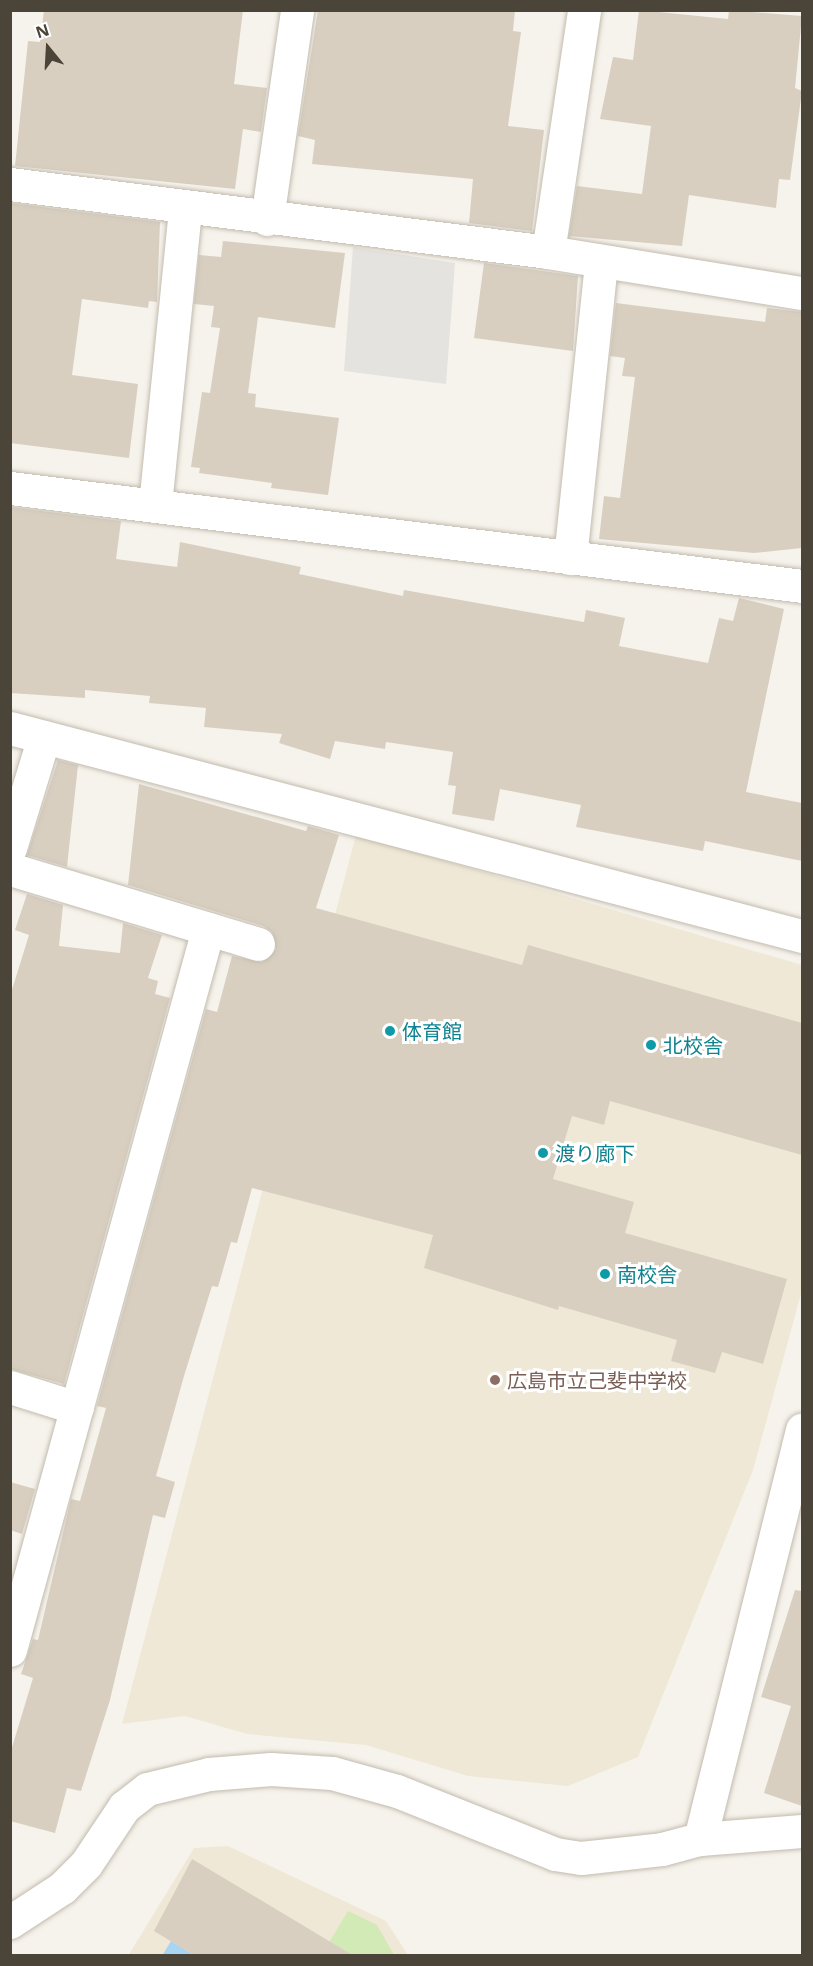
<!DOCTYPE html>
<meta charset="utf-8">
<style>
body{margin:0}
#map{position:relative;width:813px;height:1966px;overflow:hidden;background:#f6f3ec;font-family:"Noto Sans","Noto Sans JP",sans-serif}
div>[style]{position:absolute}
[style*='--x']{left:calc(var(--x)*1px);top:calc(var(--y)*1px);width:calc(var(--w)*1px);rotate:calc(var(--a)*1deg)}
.education>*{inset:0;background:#efe8d6}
.green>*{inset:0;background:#d2eab5}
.parking>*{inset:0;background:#e5e3e0}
.water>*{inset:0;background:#a9d4f2}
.building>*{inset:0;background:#d8cfc1}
.roads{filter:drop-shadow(0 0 2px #c2bbae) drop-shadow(0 0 2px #c2bbae)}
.street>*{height:33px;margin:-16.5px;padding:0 16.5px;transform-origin:16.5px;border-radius:16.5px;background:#fff}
.dots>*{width:16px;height:16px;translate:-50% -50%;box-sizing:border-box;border:3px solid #fff;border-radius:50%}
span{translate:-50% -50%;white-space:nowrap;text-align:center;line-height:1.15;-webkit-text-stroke:6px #fff;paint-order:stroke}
.culture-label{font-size:20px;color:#0d838f}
.left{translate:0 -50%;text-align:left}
.education-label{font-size:20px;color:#785e54}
.frame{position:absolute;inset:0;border:12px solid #4b4439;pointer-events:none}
.north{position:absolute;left:18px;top:18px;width:60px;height:60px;-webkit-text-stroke:4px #fff;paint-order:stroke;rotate:342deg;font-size:16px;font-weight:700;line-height:24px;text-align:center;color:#4b4439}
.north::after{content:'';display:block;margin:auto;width:21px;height:27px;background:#4b4439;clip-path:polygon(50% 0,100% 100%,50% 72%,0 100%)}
</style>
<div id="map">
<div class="education">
<i style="clip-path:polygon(356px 835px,802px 965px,802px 1290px,753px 1470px,638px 1757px,568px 1786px,468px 1776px,366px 1745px,247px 1734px,185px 1716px,122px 1724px)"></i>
<i style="clip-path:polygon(228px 1846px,386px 1921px,408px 1955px,128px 1956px,194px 1848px)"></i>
</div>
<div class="green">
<i style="clip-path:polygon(348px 1911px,377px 1925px,394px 1955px,321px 1956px)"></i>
</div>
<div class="parking">
<i style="clip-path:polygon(353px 247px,455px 263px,446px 384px,344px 371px)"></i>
</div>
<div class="water">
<i style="clip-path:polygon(171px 1941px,195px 1956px,162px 1956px)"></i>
</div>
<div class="building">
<i style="clip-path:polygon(44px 10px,243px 10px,234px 84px,267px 88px,261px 132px,243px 129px,235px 189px,15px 166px,28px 41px,40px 42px)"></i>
<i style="clip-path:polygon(318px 10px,515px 10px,513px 31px,521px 32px,508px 126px,544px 130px,532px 231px,469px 223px,473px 179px,312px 164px,315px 140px,298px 136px)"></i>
<i style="clip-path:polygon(639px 10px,728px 19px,729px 10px,802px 16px,795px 88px,802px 91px,790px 180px,779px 179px,776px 208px,689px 195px,682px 246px,569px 236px,577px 186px,642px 194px,651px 126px,600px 119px,613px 57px,633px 60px)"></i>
<i style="clip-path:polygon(10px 203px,160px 222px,157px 302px,149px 301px,148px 308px,82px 299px,72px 375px,138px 384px,129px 458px,10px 443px)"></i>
<i style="clip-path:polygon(223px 241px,345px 253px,335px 328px,258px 317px,248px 393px,256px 394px,255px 407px,339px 418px,328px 495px,271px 488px,272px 483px,199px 473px,200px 468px,191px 467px,202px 392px,210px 393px,220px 328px,211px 327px,214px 306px,194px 304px,199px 255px,221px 257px)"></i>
<i style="clip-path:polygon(484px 263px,578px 276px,573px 351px,474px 338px)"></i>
<i style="clip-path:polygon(616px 303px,765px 322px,767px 308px,802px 312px,802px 548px,754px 553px,599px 539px,604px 496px,620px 498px,635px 377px,622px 376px,625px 358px,610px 356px)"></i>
<i style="clip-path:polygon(10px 507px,121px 521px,116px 559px,177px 567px,180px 542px,301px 567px,299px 574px,403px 596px,404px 590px,584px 622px,586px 610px,625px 618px,619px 646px,708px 663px,719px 618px,733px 621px,739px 598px,784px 609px,746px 792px,802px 803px,802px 861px,705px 841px,703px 851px,576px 827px,581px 805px,500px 789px,494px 821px,452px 814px,456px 786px,448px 785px,453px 752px,386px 742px,385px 749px,335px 741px,330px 759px,279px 743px,282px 734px,204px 727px,206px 708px,149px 703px,150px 696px,85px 690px,85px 698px,10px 693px)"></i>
<i style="clip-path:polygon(58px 760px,78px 765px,67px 867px,27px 855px)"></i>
<i style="clip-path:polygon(139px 784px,306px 831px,308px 826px,339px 835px,316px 908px,522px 965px,528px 945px,802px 1023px,802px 1155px,610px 1101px,604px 1125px,572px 1116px,553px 1179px,634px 1202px,625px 1233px,787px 1279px,763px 1364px,722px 1352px,715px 1373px,671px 1361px,677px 1340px,559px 1306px,558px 1310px,424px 1268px,433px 1235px,252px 1188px,237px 1243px,231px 1242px,218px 1287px,212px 1286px,184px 1376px,156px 1476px,175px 1482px,165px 1518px,153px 1515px,110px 1700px,81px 1791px,67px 1788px,55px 1833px,10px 1821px,10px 1754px,33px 1678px,21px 1674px,33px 1639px,38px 1640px,71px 1499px,80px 1501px,106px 1408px,97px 1406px,206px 1009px,217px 1012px,232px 956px,262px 962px,276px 949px,272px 932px,263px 926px,128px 885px)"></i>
<i style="clip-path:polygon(27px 894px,63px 905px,59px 946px,120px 953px,123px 923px,162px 935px,148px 978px,158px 981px,155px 994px,170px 998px,64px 1384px,10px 1369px,10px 996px,29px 935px,15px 930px)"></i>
<i style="clip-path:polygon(10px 1482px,35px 1489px,22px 1534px,10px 1530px)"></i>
<i style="clip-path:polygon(795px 1590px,802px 1591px,802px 1806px,764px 1793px,791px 1706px,761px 1697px)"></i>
<i style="clip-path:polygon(192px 1859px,354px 1956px,195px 1956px,154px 1931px)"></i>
</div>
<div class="roads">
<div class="street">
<i style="--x:10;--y:184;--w:542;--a:7.2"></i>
<i style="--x:548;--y:252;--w:257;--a:9.2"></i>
<i style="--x:267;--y:219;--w:211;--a:-81.8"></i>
<i style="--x:548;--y:252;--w:245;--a:-81.5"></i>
<i style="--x:10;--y:488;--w:798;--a:7.05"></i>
<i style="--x:155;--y:505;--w:298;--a:-84.2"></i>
<i style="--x:570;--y:558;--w:296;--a:-84"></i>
<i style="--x:10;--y:728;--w:819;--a:14.72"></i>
<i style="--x:10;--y:848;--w:116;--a:-73"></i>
<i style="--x:10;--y:869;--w:259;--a:16.8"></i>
<i style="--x:10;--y:1387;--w:70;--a:17.4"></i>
<i style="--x:10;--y:1650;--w:748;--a:-74.64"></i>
<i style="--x:700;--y:1839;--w:422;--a:-76"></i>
<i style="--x:10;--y:1922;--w:62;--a:-33.2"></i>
<i style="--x:62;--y:1888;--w:34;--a:-45"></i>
<i style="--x:86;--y:1864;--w:69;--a:-56.3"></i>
<i style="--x:124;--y:1807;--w:29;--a:-38"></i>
<i style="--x:147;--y:1789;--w:64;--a:-13.6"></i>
<i style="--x:209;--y:1774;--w:62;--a:-4.6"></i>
<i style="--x:271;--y:1769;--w:61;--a:3.8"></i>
<i style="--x:332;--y:1773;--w:67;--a:15.5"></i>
<i style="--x:397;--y:1791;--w:170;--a:21.7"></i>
<i style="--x:555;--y:1854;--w:26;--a:9"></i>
<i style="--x:581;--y:1858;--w:81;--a:-6.3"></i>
<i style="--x:662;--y:1849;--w:39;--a:-15"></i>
<i style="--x:700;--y:1839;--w:102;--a:-4.5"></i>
</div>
</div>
<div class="dots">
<i style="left:390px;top:1031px;background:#0f9aa8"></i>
<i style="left:651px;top:1045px;background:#0f9aa8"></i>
<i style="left:543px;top:1153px;background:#0f9aa8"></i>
<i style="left:605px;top:1274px;background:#0f9aa8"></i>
<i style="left:495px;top:1380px;background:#8d6e63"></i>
</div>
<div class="culture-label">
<span class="left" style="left:402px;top:1031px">体育館</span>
<span class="left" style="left:663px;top:1045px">北校舎</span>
<span class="left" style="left:555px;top:1153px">渡り廊下</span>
<span class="left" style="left:617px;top:1274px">南校舎</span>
</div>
<div class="education-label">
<span class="left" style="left:507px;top:1380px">広島市立己斐中学校</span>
</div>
<div class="frame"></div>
<div class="north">N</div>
</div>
